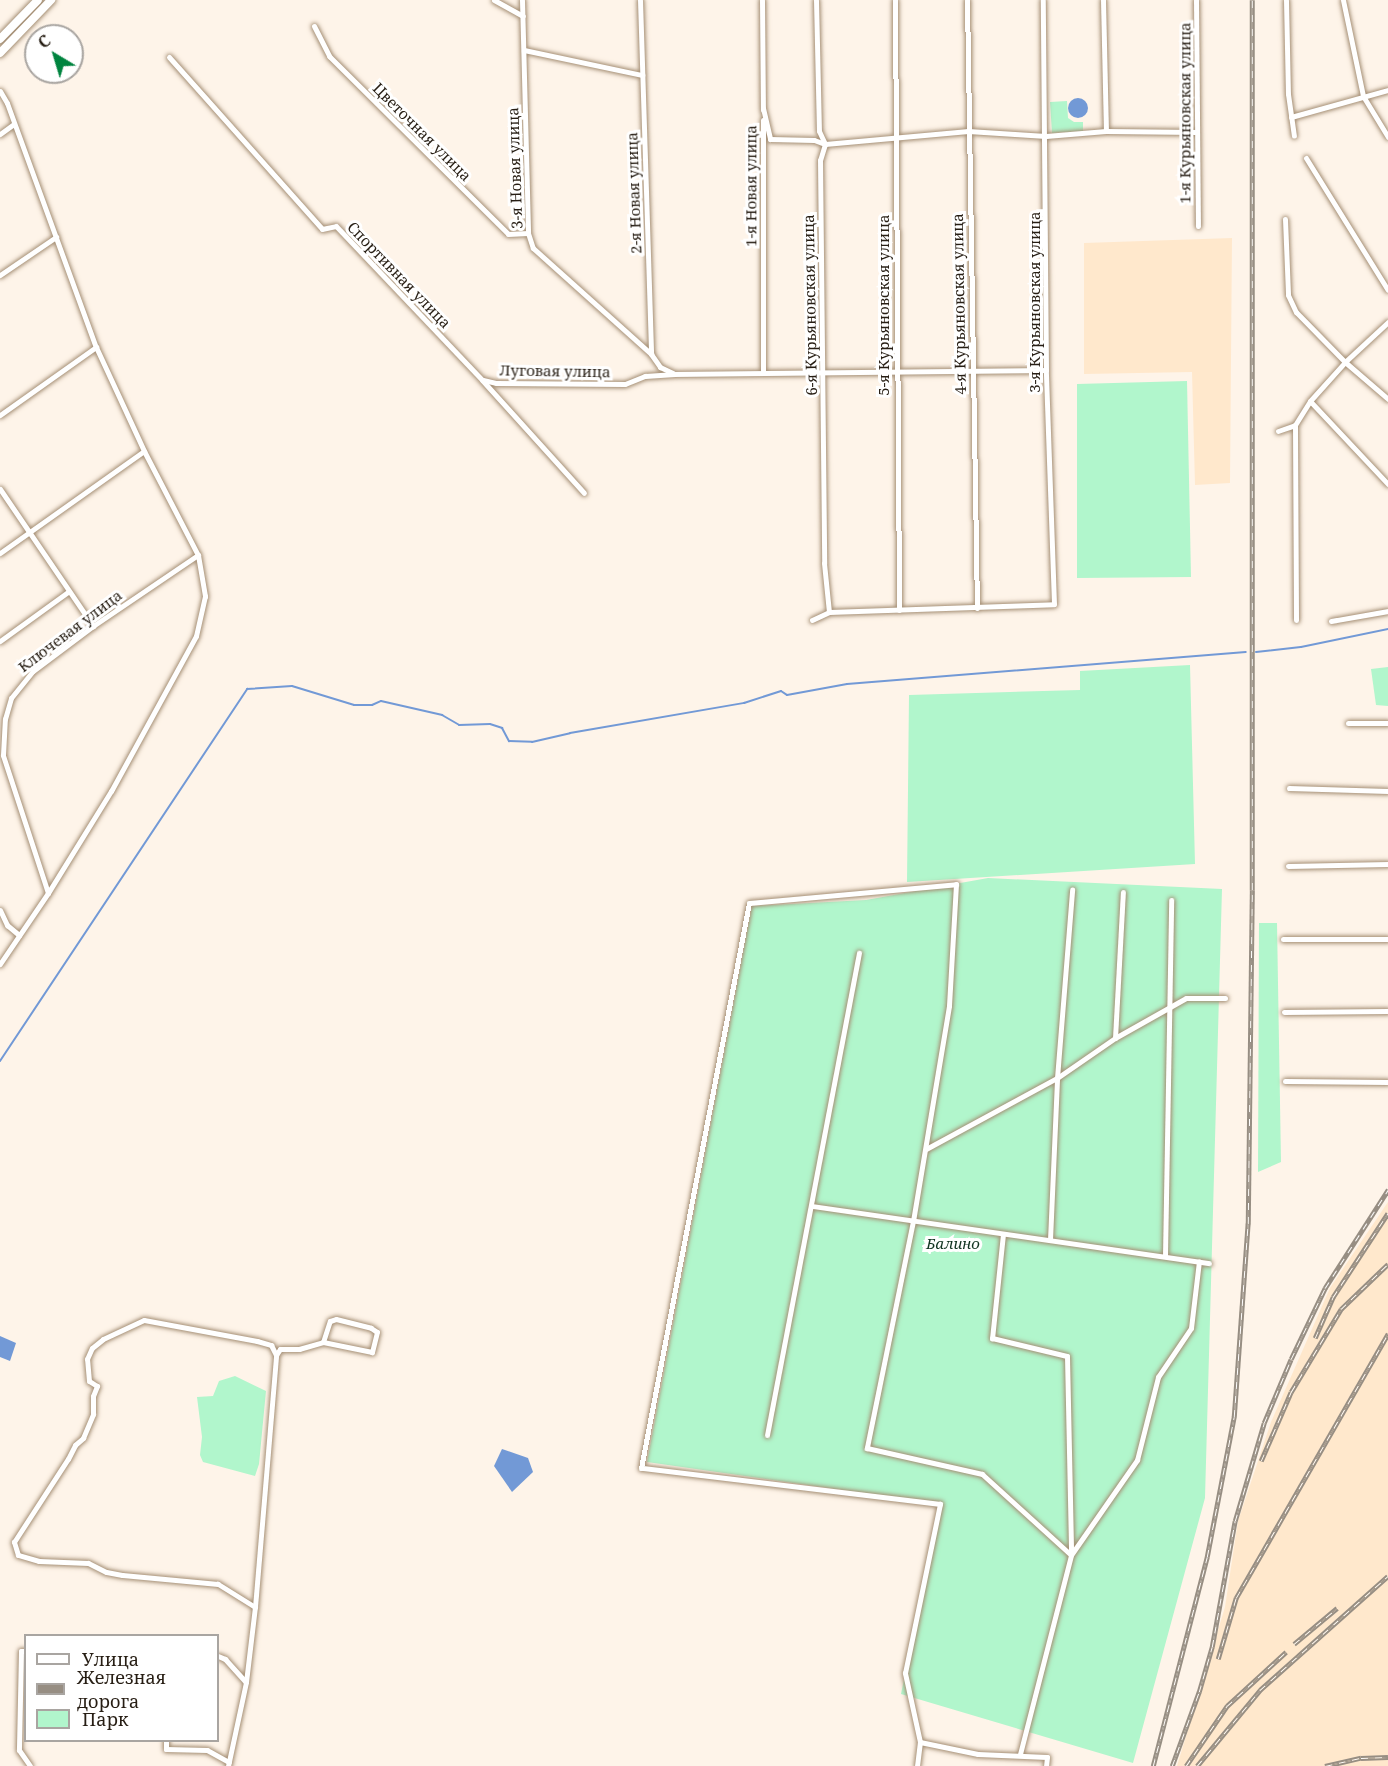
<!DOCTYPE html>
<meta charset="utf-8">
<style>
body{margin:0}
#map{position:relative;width:1388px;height:1766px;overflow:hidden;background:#fef4e9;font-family:"Noto Serif",serif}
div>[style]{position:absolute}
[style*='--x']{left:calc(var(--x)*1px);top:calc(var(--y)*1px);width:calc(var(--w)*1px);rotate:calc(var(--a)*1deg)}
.built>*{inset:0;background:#ffe8cc}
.green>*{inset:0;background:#b1f6cc}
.water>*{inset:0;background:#7299d6}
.round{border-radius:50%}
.stream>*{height:2px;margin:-1px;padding:0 1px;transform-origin:1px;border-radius:1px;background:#7299d6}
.roads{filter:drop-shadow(0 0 2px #a58f75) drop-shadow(0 0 2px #a58f75)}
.street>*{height:5px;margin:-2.5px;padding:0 2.5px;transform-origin:2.5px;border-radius:2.5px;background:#fff}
.secondary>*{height:8px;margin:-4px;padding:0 4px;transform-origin:4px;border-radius:4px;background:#fff}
.rail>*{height:4.5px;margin-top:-2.25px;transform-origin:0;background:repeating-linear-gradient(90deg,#fff 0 7px,#978e83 0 14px);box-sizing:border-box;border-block:2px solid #978e83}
span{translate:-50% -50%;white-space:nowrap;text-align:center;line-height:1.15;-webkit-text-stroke:6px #fff;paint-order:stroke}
.street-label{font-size:15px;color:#271e14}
.park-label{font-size:15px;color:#113421;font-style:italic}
.legend{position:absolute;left:24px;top:1634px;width:195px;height:108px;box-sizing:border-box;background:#fff;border:2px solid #a9a5a1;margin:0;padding:8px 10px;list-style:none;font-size:18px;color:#271e14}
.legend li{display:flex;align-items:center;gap:12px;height:30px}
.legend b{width:30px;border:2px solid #a9a5a1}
.north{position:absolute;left:24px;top:24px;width:60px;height:60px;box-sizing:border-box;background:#fff;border:2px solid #a9a5a1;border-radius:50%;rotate:322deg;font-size:16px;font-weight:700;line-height:24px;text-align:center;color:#271e14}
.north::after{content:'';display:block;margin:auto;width:21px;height:27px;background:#00843f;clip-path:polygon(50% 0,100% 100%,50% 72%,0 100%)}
</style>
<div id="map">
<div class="built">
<i style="clip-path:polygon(1232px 238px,1230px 483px,1195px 485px,1192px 372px,1084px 374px,1084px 243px)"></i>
<i style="clip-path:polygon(1388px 1202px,1388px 1766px,1177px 1766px,1225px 1607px,1238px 1521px,1271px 1422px,1330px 1288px)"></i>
</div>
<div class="green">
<i style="clip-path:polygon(1067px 101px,1068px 118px,1074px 122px,1083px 122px,1083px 131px,1052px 133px,1050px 102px)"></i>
<i style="clip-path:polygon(1187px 381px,1191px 577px,1077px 578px,1077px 384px)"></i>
<i style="clip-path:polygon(1190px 665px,1195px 864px,907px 882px,909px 695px,1080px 690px,1080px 671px)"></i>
<i style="clip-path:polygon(1388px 667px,1388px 706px,1376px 705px,1371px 669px)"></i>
<i style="clip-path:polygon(988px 878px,1222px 889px,1205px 1498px,1133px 1763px,901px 1694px,940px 1504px,647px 1462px,752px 906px,866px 900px)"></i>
<i style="clip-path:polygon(1259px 923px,1277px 923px,1281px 1162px,1258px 1172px)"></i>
<i style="clip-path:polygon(235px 1376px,266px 1391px,259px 1464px,255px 1476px,203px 1462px,200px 1455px,202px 1437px,197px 1397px,213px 1396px,219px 1381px)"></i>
</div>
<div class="water">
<i class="round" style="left:1068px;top:98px;width:20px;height:20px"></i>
<i style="clip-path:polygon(0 1336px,16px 1343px,10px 1361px,0 1357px)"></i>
<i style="clip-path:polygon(502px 1449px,528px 1458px,533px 1472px,512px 1492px,494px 1466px)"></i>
</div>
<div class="stream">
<i style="--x:1256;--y:652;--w:45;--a:-6.3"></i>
<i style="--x:1301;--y:647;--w:89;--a:-11.7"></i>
<i style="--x:0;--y:1061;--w:447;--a:-56.4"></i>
<i style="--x:247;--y:689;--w:45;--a:-3.8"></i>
<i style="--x:292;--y:686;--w:65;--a:17"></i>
<i style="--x:354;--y:705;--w:18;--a:0"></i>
<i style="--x:372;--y:705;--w:10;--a:-24"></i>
<i style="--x:381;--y:701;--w:63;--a:12.9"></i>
<i style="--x:442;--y:715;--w:20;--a:30"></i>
<i style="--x:459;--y:725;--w:31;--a:-2"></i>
<i style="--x:490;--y:724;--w:13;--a:18"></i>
<i style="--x:502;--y:728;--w:15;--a:62"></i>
<i style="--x:509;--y:741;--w:23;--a:2"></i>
<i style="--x:532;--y:742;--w:39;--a:-13"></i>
<i style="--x:570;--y:733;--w:177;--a:-9.8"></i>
<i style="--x:744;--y:703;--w:39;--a:-18"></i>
<i style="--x:781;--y:691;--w:7;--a:34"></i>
<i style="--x:787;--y:695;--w:61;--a:-10.4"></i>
<i style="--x:847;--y:684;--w:400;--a:-4.6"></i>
</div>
<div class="roads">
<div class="street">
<i style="--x:494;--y:0;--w:33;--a:29"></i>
<i style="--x:522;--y:0;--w:233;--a:88.5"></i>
<i style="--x:528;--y:233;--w:16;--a:72"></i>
<i style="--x:533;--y:248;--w:159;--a:41.9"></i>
<i style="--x:640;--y:0;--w:354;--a:88.2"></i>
<i style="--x:651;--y:354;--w:16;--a:55"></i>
<i style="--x:660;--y:367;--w:14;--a:25"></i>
<i style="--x:762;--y:0;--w:110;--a:89.5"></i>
<i style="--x:816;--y:0;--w:131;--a:88.7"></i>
<i style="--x:819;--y:131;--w:14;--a:65"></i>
<i style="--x:825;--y:144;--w:17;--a:107"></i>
<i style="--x:820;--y:160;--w:403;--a:89.4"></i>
<i style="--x:824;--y:563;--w:49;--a:84.2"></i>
<i style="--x:895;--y:0;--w:610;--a:89.62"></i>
<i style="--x:967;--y:0;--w:608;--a:89.06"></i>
<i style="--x:1103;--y:0;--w:131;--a:88.7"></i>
<i style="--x:1196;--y:0;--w:226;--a:89.5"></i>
<i style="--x:1286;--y:0;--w:94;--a:88.8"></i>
<i style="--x:1288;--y:94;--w:42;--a:81.9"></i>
<i style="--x:1343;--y:0;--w:98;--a:78.2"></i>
<i style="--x:1363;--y:96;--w:48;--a:58.6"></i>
<i style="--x:314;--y:26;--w:34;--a:63"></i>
<i style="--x:329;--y:56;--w:252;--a:44.8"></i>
<i style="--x:508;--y:234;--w:20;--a:-3"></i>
<i style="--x:524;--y:50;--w:121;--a:12"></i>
<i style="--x:169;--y:57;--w:230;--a:48.3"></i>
<i style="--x:322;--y:229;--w:14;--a:-12"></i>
<i style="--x:336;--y:226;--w:212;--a:46.5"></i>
<i style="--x:482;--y:380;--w:152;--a:47.9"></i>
<i style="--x:0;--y:91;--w:14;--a:60"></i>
<i style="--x:7;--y:103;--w:260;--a:70"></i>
<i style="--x:96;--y:347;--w:115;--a:65.2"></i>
<i style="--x:144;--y:451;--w:117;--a:62.6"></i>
<i style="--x:198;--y:555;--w:42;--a:80.3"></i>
<i style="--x:205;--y:596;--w:41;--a:102.7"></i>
<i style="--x:196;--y:636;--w:177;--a:118.7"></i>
<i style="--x:111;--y:791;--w:120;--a:121.7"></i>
<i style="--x:48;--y:893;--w:86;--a:124.1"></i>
<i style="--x:763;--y:108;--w:32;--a:77"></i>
<i style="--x:770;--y:139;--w:44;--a:1.3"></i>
<i style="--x:814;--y:140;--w:12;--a:20"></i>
<i style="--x:825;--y:144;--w:144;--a:-5.2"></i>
<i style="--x:968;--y:131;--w:78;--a:3.7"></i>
<i style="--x:1046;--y:136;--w:60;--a:-4.8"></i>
<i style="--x:1106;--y:131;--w:91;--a:0.6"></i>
<i style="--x:1291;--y:117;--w:101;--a:-15.6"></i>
<i style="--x:0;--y:134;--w:17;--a:-36"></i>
<i style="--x:1306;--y:158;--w:155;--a:58.2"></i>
<i style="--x:1285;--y:219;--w:76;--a:87.7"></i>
<i style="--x:1288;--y:295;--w:19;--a:65"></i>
<i style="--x:1296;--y:312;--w:70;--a:45.6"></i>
<i style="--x:1345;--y:362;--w:57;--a:40.7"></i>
<i style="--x:0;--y:275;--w:68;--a:-34.2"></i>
<i style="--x:763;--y:373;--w:253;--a:-90"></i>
<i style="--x:483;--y:380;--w:13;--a:13"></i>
<i style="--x:496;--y:383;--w:129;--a:0.4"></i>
<i style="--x:625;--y:384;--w:22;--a:-22"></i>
<i style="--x:645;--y:376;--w:30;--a:-4"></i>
<i style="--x:675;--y:374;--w:371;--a:-0.6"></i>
<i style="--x:1310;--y:401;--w:114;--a:46.8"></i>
<i style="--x:0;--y:415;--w:118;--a:-35.3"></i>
<i style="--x:1295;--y:425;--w:195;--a:89.7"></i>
<i style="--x:1278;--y:431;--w:18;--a:-19"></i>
<i style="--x:1295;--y:425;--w:28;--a:-58"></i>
<i style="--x:1310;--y:401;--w:52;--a:-48.1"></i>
<i style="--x:1345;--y:362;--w:59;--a:-42.9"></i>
<i style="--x:0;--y:489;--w:166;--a:55.8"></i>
<i style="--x:0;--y:553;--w:176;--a:-35.3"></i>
<i style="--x:812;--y:620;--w:19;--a:-25"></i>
<i style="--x:829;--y:612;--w:225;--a:-2"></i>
<i style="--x:1054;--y:604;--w:234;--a:-92"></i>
<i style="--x:1046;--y:370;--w:370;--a:-90.5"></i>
<i style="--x:1331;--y:621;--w:58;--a:-10"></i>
<i style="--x:0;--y:641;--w:85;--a:-35.9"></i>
<i style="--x:1348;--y:723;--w:40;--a:0"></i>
<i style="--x:1289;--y:788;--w:99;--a:1.7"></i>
<i style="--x:1288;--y:866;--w:100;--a:-1.1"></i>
<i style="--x:48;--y:893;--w:145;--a:-108.1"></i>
<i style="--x:3;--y:755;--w:36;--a:-87"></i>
<i style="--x:5;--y:719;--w:22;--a:-74"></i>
<i style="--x:11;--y:698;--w:35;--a:-51"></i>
<i style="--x:33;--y:671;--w:75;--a:-36.9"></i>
<i style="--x:93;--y:626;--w:127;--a:-34.1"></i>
<i style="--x:0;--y:910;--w:17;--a:65"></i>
<i style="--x:7;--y:925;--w:16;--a:40"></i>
<i style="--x:1283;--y:939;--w:105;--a:0"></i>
<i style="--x:1284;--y:1012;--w:104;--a:-0.6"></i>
<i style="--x:1115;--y:1038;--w:146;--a:-86.9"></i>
<i style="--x:1285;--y:1081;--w:103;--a:0.6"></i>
<i style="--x:926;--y:1149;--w:149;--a:-28.5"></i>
<i style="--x:1057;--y:1078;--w:70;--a:-34.6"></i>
<i style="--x:1115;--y:1038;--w:81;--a:-29.4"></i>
<i style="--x:1186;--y:998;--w:39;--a:0"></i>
<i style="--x:812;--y:1206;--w:401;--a:8.2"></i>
<i style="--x:1003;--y:1234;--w:105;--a:96"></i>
<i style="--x:992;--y:1338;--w:77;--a:13.5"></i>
<i style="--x:1067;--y:1356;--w:197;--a:88.8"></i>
<i style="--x:1050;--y:1240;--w:162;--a:-87.5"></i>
<i style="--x:1057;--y:1078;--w:189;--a:-85.4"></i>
<i style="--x:1165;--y:1256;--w:356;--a:-89"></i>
<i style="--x:276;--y:1355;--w:7;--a:-56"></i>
<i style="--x:280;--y:1349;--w:19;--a:0"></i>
<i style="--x:299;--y:1349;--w:25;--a:-16"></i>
<i style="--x:323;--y:1342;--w:22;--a:-72"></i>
<i style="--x:330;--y:1321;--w:6;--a:-18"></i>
<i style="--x:336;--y:1319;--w:36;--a:14"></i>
<i style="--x:371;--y:1328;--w:7;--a:34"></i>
<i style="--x:377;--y:1332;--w:21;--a:104"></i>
<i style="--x:372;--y:1352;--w:50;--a:-168.5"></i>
<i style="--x:767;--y:1435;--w:491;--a:-79.2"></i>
<i style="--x:255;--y:1607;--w:44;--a:-148.1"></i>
<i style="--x:218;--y:1584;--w:96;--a:-174.6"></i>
<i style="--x:122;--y:1575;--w:16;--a:-169"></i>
<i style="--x:106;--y:1572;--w:20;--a:-153"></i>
<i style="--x:88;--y:1563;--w:49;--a:-177.7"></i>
<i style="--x:39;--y:1561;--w:22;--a:-164"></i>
<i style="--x:18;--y:1555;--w:14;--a:-107"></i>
<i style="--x:14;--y:1542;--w:99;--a:-57"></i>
<i style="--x:68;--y:1459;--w:16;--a:-63"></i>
<i style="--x:75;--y:1445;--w:11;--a:-41"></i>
<i style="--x:83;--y:1438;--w:26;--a:-67"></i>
<i style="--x:93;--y:1414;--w:18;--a:-90"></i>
<i style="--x:93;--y:1396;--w:11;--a:-68"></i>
<i style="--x:97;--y:1386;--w:9;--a:-148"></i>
<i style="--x:89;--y:1381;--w:22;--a:-95"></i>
<i style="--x:87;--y:1359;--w:12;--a:-66"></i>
<i style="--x:92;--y:1348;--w:14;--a:-39"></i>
<i style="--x:103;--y:1339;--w:45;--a:-24.9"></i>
<i style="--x:144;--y:1320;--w:115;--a:10.5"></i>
<i style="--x:257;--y:1341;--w:15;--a:16"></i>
<i style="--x:271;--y:1345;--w:11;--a:63"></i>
<i style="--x:26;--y:1651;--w:5;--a:180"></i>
<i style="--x:21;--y:1651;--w:99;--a:91.2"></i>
<i style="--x:19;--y:1750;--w:19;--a:55"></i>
<i style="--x:218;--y:1656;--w:8;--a:23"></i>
<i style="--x:225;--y:1659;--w:31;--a:48"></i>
<i style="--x:166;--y:1740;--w:9;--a:90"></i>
<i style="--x:166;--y:1749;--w:41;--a:1.4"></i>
<i style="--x:207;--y:1750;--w:25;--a:29"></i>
<i style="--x:920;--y:1742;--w:71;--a:-102.3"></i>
<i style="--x:905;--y:1673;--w:173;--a:-78.3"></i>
<i style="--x:940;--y:1504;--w:301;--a:-173.1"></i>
<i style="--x:641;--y:1468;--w:575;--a:-79.18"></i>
<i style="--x:749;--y:903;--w:208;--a:-5.2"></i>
<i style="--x:956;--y:884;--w:122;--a:93.3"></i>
<i style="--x:949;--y:1006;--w:218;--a:99.5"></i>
<i style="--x:913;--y:1221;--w:232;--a:101.5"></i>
<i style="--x:867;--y:1448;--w:118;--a:12.7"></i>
<i style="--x:982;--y:1474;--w:120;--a:42.3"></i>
<i style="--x:1020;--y:1754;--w:205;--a:-75.6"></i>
<i style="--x:1071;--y:1555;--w:116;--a:-55.2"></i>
<i style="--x:1137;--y:1460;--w:86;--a:-75.8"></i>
<i style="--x:1158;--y:1377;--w:59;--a:-56"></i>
<i style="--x:1191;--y:1328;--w:67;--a:-83.2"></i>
<i style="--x:228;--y:1766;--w:86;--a:-77.9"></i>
<i style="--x:246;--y:1682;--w:76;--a:-83.2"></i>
<i style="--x:255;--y:1607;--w:253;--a:-85.2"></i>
<i style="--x:917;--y:1766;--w:24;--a:-83"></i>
<i style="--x:920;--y:1742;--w:59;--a:11.7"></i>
<i style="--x:978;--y:1754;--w:69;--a:2.5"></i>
<i style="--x:1047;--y:1757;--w:9;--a:96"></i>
</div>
<div class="secondary">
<i style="--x:0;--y:39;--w:54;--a:-45.7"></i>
<i style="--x:0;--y:53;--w:74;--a:-46.1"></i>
</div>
</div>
<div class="rail">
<i style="--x:1315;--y:1338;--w:45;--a:-66.3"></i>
<i style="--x:1333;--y:1297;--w:100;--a:-56.8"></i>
<i style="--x:1261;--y:1461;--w:75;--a:-66.5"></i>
<i style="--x:1291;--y:1392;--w:97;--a:-58.9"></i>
<i style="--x:1341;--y:1309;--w:65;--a:-43.8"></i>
<i style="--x:1294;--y:1644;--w:56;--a:-39.9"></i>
<i style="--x:1218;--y:1659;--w:64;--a:-73.6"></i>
<i style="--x:1236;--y:1598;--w:305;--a:-60.1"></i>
<i style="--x:1153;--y:1766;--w:216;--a:-75.5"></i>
<i style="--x:1207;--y:1557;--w:143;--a:-79.1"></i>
<i style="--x:1234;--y:1417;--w:194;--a:-85.9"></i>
<i style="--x:1248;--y:1224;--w:334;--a:-89.3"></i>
<i style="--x:1252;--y:890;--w:890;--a:-90"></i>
<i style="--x:1172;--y:1766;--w:79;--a:-70"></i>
<i style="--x:1199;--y:1692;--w:47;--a:-73.9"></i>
<i style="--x:1212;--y:1647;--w:128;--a:-79.7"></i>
<i style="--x:1235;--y:1521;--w:102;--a:-73.5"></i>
<i style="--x:1264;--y:1423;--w:69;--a:-67.1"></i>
<i style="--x:1291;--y:1359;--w:79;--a:-64.4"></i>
<i style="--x:1325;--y:1288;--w:117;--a:-57.3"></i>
<i style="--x:1186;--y:1766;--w:73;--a:-55.7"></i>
<i style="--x:1227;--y:1706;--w:80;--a:-42.5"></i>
<i style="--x:1197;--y:1766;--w:99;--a:-50.3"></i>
<i style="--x:1260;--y:1690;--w:171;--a:-41.7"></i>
<i style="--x:1325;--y:1766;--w:37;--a:-13"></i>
<i style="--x:1361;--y:1758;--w:27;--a:-2"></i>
</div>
<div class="street-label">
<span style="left:1185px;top:113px;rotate:-90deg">1-я Курьяновская улица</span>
<span style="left:422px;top:132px;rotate:45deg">Цветочная улица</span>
<span style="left:515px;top:168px;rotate:-92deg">3-я Новая улица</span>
<span style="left:751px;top:186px;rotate:-90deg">1-я Новая улица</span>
<span style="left:634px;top:193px;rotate:-92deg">2-я Новая улица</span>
<span style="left:399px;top:275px;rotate:46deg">Спортивная улица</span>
<span style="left:1035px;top:302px;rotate:-90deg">3-я Курьяновская улица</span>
<span style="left:959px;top:304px;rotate:-91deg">4-я Курьяновская улица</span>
<span style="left:810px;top:305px;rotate:-91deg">6-я Курьяновская улица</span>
<span style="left:884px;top:305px;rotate:-90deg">5-я Курьяновская улица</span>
<span style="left:555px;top:371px;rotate:1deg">Луговая улица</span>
<span style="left:70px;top:631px;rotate:-37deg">Ключевая улица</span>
</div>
<div class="park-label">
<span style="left:953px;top:1244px">Балино</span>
</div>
<ul class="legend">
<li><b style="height:8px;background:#fff"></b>Улица</li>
<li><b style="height:8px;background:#978e83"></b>Железная дорога</li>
<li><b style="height:16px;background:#b1f6cc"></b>Парк</li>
</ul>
<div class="north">С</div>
</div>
